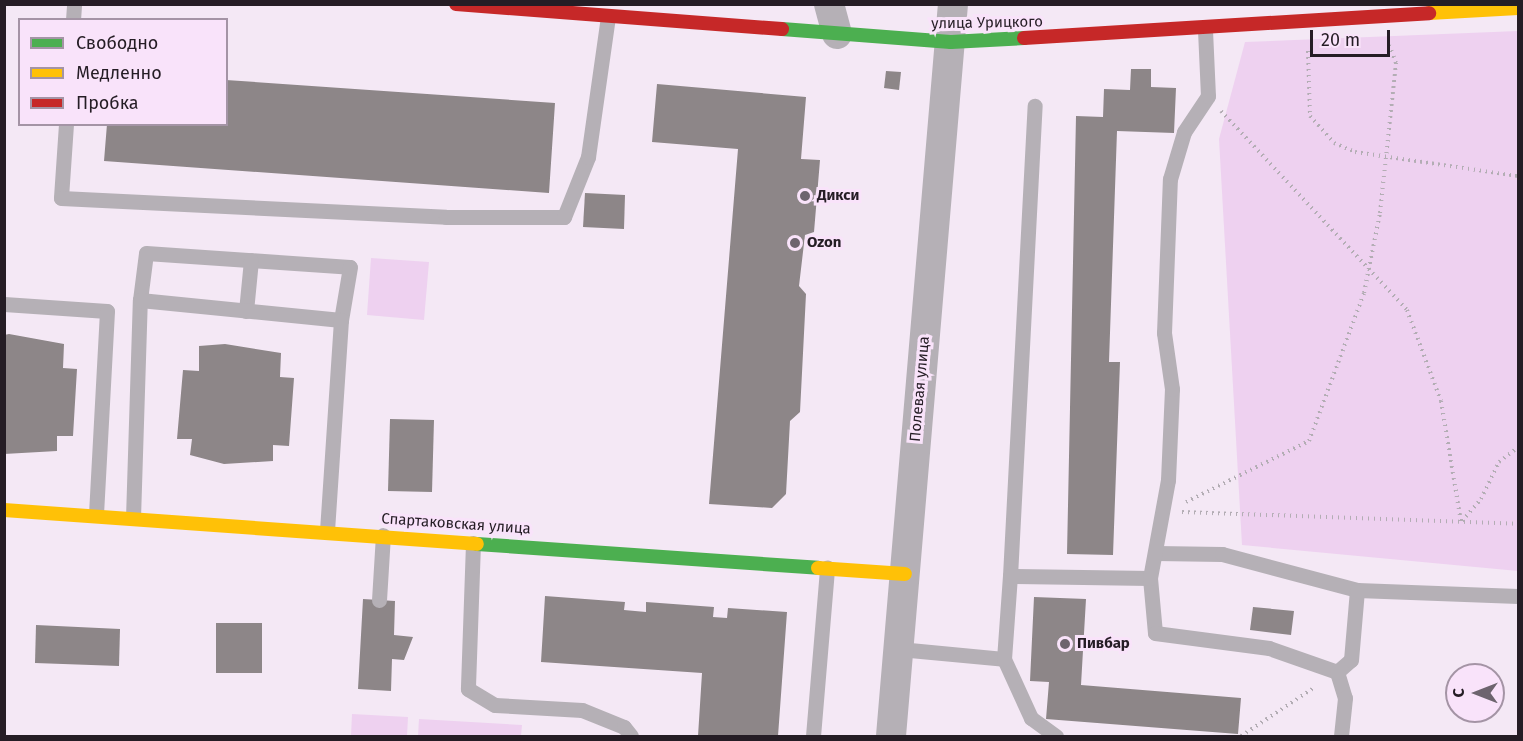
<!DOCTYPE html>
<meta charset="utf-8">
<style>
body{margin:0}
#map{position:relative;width:1523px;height:741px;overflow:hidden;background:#f4e8f5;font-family:"Fira Sans",sans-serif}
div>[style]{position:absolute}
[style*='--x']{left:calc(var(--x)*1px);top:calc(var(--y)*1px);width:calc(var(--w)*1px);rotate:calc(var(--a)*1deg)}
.green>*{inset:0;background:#eed1f0}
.building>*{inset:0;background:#8d8688}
.path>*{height:4px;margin-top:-2px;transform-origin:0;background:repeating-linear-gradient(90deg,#b3adb4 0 1.5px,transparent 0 6px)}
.lane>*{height:15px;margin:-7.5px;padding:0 7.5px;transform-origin:7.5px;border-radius:7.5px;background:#b5b0b6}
.street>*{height:30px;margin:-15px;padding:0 15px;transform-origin:15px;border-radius:15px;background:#b5b0b6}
.fast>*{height:14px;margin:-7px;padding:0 7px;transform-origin:7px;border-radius:7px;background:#4caf50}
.slow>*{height:14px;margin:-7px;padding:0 7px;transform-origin:7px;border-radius:7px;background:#ffc107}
.jam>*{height:14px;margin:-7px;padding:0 7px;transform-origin:7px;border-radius:7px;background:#c62828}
.dots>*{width:16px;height:16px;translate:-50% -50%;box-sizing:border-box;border:3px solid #f9e3fa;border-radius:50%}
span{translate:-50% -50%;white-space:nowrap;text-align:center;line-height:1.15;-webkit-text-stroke:6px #f9e3fa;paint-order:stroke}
.street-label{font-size:15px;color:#251d25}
.poi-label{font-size:15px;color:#251d25;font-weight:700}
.left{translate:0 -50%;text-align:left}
.frame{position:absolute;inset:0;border:6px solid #251d25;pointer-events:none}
.legend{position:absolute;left:18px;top:18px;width:210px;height:108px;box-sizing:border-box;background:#f9e3fa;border:2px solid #a494a5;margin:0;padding:8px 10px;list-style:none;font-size:18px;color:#251d25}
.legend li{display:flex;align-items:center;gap:12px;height:30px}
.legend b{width:30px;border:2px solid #a494a5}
.north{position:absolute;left:1445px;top:663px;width:60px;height:60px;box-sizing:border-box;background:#f9e3fa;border:2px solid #a494a5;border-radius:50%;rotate:270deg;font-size:16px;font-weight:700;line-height:24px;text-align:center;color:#251d25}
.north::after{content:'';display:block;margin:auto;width:21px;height:27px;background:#6d646e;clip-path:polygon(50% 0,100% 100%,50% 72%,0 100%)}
.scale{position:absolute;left:1310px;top:30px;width:80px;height:27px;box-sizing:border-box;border:3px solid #251d25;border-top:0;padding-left:8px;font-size:18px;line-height:21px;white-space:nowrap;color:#251d25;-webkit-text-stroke:4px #f9e3fa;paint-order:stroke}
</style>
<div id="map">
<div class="green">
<i style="clip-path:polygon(1518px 31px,1518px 571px,1242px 545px,1219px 139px,1245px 42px)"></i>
<i style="clip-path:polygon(371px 258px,429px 262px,424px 320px,367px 315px)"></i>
<i style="clip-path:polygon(352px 714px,408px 717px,407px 736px,351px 736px)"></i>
<i style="clip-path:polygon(419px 719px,522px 725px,521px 736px,418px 736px)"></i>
</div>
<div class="building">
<i style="clip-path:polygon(1131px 69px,1151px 69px,1151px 87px,1176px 88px,1174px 133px,1117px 131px,1109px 362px,1120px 362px,1113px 555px,1067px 554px,1076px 116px,1103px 117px,1104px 89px,1130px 90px)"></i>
<i style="clip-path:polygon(886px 71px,901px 72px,899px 90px,884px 88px)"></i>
<i style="clip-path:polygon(226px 80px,555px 103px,549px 193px,104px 161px,107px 124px,226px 124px)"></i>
<i style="clip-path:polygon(657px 84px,806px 97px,801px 159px,820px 160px,814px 232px,805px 235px,799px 286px,806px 294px,800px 412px,790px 421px,786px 494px,772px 508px,709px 504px,738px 149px,652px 142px)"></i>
<i style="clip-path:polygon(585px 193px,625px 195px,624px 229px,583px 227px)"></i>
<i style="clip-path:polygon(9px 334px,64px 344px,63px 368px,77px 369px,73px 436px,57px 436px,57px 451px,4px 454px,4px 335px)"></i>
<i style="clip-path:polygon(225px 344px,281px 353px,280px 377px,294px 378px,289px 446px,273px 445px,273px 461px,224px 464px,190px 455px,192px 439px,177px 439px,183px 370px,199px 371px,199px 346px)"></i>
<i style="clip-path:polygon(390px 419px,434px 420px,432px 492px,388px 491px)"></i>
<i style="clip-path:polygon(545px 596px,625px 602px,624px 610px,646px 612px,646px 602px,714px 607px,713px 617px,727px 618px,728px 608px,787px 612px,778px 736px,698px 736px,702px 673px,541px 662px)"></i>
<i style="clip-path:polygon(1034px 597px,1086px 599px,1081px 685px,1241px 698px,1238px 734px,1046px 719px,1049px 682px,1030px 681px)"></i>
<i style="clip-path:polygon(363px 599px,395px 601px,394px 635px,413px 637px,404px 660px,392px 659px,391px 691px,358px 689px)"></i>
<i style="clip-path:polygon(1253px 607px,1294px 611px,1291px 635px,1250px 630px)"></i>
<i style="clip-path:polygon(216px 623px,262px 623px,262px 673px,216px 673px)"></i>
<i style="clip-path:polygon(36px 625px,120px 629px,119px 666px,35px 663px)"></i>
</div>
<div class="path">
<i style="--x:1308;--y:51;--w:65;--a:88.2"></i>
<i style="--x:1310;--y:116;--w:36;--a:48"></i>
<i style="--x:1334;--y:143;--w:23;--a:23"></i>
<i style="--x:1355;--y:152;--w:165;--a:8.4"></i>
<i style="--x:1221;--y:111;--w:272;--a:46.9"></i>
<i style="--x:1407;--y:310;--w:97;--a:69.5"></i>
<i style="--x:1441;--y:401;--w:123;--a:80.6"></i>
<i style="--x:1186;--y:502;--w:137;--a:-26.4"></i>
<i style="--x:1309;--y:441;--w:158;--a:-69.6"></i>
<i style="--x:1364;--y:293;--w:82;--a:-78.7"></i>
<i style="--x:1380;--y:213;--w:151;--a:-83.9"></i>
<i style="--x:1396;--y:63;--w:19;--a:-111"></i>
<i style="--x:1182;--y:512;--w:336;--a:2"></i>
<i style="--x:1462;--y:521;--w:29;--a:-49"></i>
<i style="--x:1481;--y:499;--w:41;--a:-64.1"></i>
<i style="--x:1499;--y:462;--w:24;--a:-38"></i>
<i style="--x:1241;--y:736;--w:89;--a:-33.5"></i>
</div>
<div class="lane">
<i style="--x:73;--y:20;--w:16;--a:-86"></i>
<i style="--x:66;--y:124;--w:74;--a:93.9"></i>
<i style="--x:61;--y:198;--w:385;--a:2.8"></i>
<i style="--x:446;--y:217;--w:118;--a:0"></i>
<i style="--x:564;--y:217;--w:65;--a:-68.2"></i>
<i style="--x:588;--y:157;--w:142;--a:-81.9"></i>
<i style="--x:140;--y:300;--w:47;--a:-82.7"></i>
<i style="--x:146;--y:253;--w:204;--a:3.9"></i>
<i style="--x:350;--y:267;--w:54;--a:99.6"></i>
<i style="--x:4;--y:304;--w:103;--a:3.9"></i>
<i style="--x:107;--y:311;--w:204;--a:93.1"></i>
<i style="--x:246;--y:311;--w:51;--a:-84.4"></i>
<i style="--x:133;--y:518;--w:218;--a:-88.2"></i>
<i style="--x:140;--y:300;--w:202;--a:5.7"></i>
<i style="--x:341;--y:320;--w:211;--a:93.8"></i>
<i style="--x:473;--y:543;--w:146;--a:92"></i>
<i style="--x:468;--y:689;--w:31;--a:31"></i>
<i style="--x:495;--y:705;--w:87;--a:3.3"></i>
<i style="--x:582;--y:710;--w:45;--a:22"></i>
<i style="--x:624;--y:727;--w:11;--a:52"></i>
<i style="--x:1156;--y:553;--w:66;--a:0.9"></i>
<i style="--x:1222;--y:554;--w:140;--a:14.9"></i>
<i style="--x:1010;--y:576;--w:471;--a:-87"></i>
<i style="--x:1150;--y:578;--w:55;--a:84.8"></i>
<i style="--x:1155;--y:633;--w:115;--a:7.5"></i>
<i style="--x:1269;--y:648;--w:72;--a:19.4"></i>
<i style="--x:1337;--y:672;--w:27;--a:73"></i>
<i style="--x:1345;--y:698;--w:38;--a:96"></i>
<i style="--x:379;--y:600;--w:65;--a:-86.5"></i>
<i style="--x:899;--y:649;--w:105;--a:5.4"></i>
<i style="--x:1004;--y:659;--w:65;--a:65.4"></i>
<i style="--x:1031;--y:718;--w:31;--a:36"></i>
<i style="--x:1004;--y:659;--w:83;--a:-85.9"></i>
<i style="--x:1010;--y:576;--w:140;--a:0.8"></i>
<i style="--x:1150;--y:578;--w:100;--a:-79.6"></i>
<i style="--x:1168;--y:480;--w:91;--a:-87.5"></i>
<i style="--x:1172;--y:389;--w:57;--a:-98.1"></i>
<i style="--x:1164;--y:333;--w:154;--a:-87.8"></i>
<i style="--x:1170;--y:179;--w:49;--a:-73.4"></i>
<i style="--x:1184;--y:132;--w:43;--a:-56.3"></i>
<i style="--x:1208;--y:96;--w:66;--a:-92.6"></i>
<i style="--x:1337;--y:672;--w:18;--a:-41"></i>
<i style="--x:1351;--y:660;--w:70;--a:-85.1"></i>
<i style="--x:1357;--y:590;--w:161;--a:2.1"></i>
<i style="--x:813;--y:736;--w:169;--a:-85.2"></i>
</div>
<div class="street">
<i style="--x:829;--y:4;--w:31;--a:75"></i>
<i style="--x:891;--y:736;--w:735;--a:-85.16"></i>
</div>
<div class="fast">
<i style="--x:782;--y:29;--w:169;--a:4.4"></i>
<i style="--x:951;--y:42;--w:73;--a:-3.1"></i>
<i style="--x:477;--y:544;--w:342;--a:4"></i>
</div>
<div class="slow">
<i style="--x:1429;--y:13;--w:89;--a:-3.2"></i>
<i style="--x:4;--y:510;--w:474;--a:4.1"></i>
<i style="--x:818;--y:568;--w:87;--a:3.9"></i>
</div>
<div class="jam">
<i style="--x:456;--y:4;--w:327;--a:4.4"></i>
<i style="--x:1024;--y:38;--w:406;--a:-3.5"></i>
</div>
<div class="dots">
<i style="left:805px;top:196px;background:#6d646e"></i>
<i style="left:795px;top:243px;background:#6d646e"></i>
<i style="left:1065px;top:644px;background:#6d646e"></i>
</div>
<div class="street-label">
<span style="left:987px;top:23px;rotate:-1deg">улица Урицкого</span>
<span style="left:920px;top:389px;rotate:-85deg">Полевая улица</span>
<span style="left:456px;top:524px;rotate:4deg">Спартаковская улица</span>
</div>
<div class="poi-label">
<span class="left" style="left:817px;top:196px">Дикси</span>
<span class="left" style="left:807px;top:243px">Ozon</span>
<span class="left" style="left:1077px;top:644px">Пивбар</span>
</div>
<div class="frame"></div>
<ul class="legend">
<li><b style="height:8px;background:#4caf50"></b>Свободно</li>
<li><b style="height:8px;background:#ffc107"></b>Медленно</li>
<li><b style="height:8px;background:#c62828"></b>Пробка</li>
</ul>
<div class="north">С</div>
<div class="scale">20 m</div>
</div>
